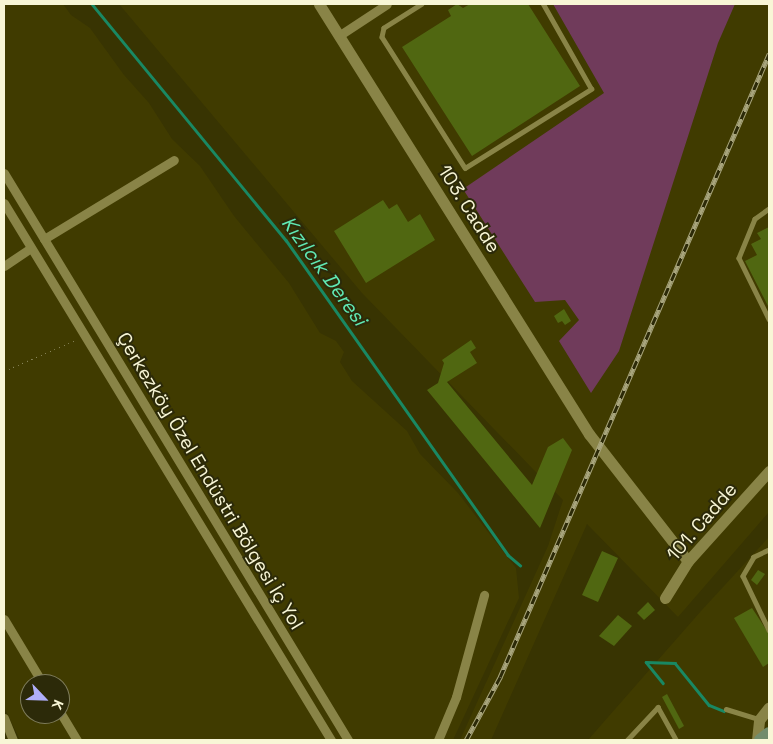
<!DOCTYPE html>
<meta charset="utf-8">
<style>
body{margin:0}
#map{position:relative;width:773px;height:744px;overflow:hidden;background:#383402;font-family:"Space Grotesk",sans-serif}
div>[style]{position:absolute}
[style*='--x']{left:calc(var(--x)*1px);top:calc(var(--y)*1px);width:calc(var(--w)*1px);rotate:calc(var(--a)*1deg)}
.built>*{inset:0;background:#403b00}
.green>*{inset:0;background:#703b5b}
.stream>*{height:2.5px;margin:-1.25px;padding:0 1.25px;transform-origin:1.25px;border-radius:1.25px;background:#198863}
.building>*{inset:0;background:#506711}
.path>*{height:1px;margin-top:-0.5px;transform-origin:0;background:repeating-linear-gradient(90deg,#8c895f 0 1px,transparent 0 5px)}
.service>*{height:4.5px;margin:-2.25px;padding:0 2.25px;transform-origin:2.25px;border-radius:2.25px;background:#898447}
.minor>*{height:9px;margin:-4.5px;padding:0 4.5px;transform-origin:4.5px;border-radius:4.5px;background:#898447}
.tertiary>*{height:11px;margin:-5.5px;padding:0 5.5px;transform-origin:5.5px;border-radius:5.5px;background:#898447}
.secondary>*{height:12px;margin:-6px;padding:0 6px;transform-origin:6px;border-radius:6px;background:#728c6b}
.rail>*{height:4.5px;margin-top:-2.25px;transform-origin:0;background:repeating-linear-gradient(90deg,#2c2a09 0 8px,#a8a57d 0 16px);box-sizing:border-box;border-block:1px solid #a8a57d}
span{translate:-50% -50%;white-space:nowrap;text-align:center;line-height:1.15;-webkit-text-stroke:4px #2c2a09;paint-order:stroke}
.street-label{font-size:19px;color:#f8f6d6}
.water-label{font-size:20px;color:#60e8b3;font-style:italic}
.frame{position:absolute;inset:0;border:5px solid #f8f6d6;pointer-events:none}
.north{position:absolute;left:20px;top:674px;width:50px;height:50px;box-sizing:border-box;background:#2c2a09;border:1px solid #7e7c5b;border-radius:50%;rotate:114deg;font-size:14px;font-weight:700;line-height:20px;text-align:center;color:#f8f6d6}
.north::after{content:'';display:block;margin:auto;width:18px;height:22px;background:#afaefa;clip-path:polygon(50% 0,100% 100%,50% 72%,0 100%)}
</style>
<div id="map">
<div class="built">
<i style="clip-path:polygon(evenodd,4px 4px,63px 4px,71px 15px,90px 28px,124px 75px,149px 103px,172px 139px,200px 166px,234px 216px,289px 283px,320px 333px,336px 341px,344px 352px,340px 362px,352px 381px,407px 431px,420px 454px,458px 493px,516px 568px,519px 598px,453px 740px,20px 740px,4px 707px,4px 4px,30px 684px,60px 684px,60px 714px,30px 714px,30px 684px)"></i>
<i style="clip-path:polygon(119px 4px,769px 4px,769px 512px,678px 617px,587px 524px,491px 740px,460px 740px,548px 546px,563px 500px,362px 293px)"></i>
<i style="clip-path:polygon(769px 537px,769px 740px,588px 740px,701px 611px)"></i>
</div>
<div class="green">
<i style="clip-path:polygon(553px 4px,735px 4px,718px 43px,619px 351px,591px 393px,559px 341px,579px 320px,565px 300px,535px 302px,463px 189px,604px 93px)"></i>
</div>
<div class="stream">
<i style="--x:92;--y:4;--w:306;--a:50.6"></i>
<i style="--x:286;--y:240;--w:385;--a:54.8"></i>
<i style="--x:508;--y:555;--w:16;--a:40"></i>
<i style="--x:646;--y:662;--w:29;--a:2"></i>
<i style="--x:675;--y:663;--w:54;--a:51"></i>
<i style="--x:709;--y:705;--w:16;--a:22"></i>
<i style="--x:646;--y:662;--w:27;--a:51"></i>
</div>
<div class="building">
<i style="clip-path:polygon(457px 4px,463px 8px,470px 4px,528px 4px,580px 86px,472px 156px,402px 47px,451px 16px,448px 10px)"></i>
<i style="clip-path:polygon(383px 200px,389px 209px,397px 204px,408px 222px,420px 214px,435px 240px,366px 283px,334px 231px)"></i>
<i style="clip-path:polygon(769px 227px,769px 308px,745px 261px,757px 255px,751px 244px,761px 239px,757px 233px)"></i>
<i style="clip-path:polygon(564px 309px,571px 321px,565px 325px,562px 321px,558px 323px,554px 316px)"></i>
<i style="clip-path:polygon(471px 340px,476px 348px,470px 352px,477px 363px,447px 382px,532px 485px,548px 447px,563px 438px,572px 450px,540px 528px,427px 390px,438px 383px,444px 363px,442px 360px)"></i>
<i style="clip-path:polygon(602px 551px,618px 558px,598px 602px,582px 595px)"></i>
<i style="clip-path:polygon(758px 570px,765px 574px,757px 585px,751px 580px)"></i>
<i style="clip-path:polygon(648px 602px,655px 610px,644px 620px,637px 613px)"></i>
<i style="clip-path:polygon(752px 608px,769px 634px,769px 663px,763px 667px,734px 618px)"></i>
<i style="clip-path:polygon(618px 615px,632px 626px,614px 646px,599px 636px)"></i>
<i style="clip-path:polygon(667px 694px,684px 726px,679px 729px,662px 697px)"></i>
</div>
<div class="path">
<i style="--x:4;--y:371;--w:78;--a:-23.3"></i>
</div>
<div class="service">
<i style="--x:422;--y:4;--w:45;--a:147.7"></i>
<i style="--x:384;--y:28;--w:9;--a:103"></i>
<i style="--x:382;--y:37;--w:155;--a:57.6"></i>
<i style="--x:465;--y:168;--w:149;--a:-32.1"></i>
<i style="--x:591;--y:89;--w:98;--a:-119.5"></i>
<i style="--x:769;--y:209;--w:17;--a:144"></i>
<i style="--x:755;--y:219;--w:42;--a:112.3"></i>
<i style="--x:739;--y:258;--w:68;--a:63.8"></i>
<i style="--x:769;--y:550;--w:17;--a:155"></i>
<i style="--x:754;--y:557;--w:22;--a:120"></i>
<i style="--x:743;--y:576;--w:60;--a:64.3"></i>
<i style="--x:726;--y:709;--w:34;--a:17"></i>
<i style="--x:627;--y:740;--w:45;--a:-46.8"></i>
<i style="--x:658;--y:707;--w:38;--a:61"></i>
</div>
<div class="minor">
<i style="--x:340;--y:35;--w:56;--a:-33.4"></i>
<i style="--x:4;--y:173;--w:663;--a:58.75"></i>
<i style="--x:4;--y:203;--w:629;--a:58.66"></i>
<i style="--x:44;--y:239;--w:152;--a:-31.3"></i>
<i style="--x:4;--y:266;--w:32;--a:-34"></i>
<i style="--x:4;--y:619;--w:76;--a:59"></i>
<i style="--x:60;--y:712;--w:33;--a:59"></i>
<i style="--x:4;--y:718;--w:24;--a:68"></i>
<i style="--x:438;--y:740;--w:47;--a:-67.3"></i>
<i style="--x:456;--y:697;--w:106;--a:-74.6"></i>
</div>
<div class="tertiary">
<i style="--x:319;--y:4;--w:508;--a:57.88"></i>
<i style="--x:589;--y:434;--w:161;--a:52.1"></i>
<i style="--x:665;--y:598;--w:44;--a:-58.1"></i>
<i style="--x:688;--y:561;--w:121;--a:-48"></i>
<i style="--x:757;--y:740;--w:20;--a:-84"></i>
<i style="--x:759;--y:720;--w:16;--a:-52"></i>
</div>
<div class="secondary">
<i style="--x:760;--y:740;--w:11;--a:-38"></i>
</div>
<div class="rail">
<i style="--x:466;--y:740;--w:72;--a:-61.6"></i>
<i style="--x:500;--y:677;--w:679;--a:-66.65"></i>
</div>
<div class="street-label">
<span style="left:469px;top:209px;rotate:58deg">103. Cadde</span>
<span style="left:210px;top:481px;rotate:59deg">Çerkezköy Özel Endüstri Bölgesi İç Yol</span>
<span style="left:702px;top:522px;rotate:-49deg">101. Cadde</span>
</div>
<div class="water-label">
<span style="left:324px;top:271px;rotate:54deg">Kızılcık Deresi</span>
</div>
<div class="frame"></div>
<div class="north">K</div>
</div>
